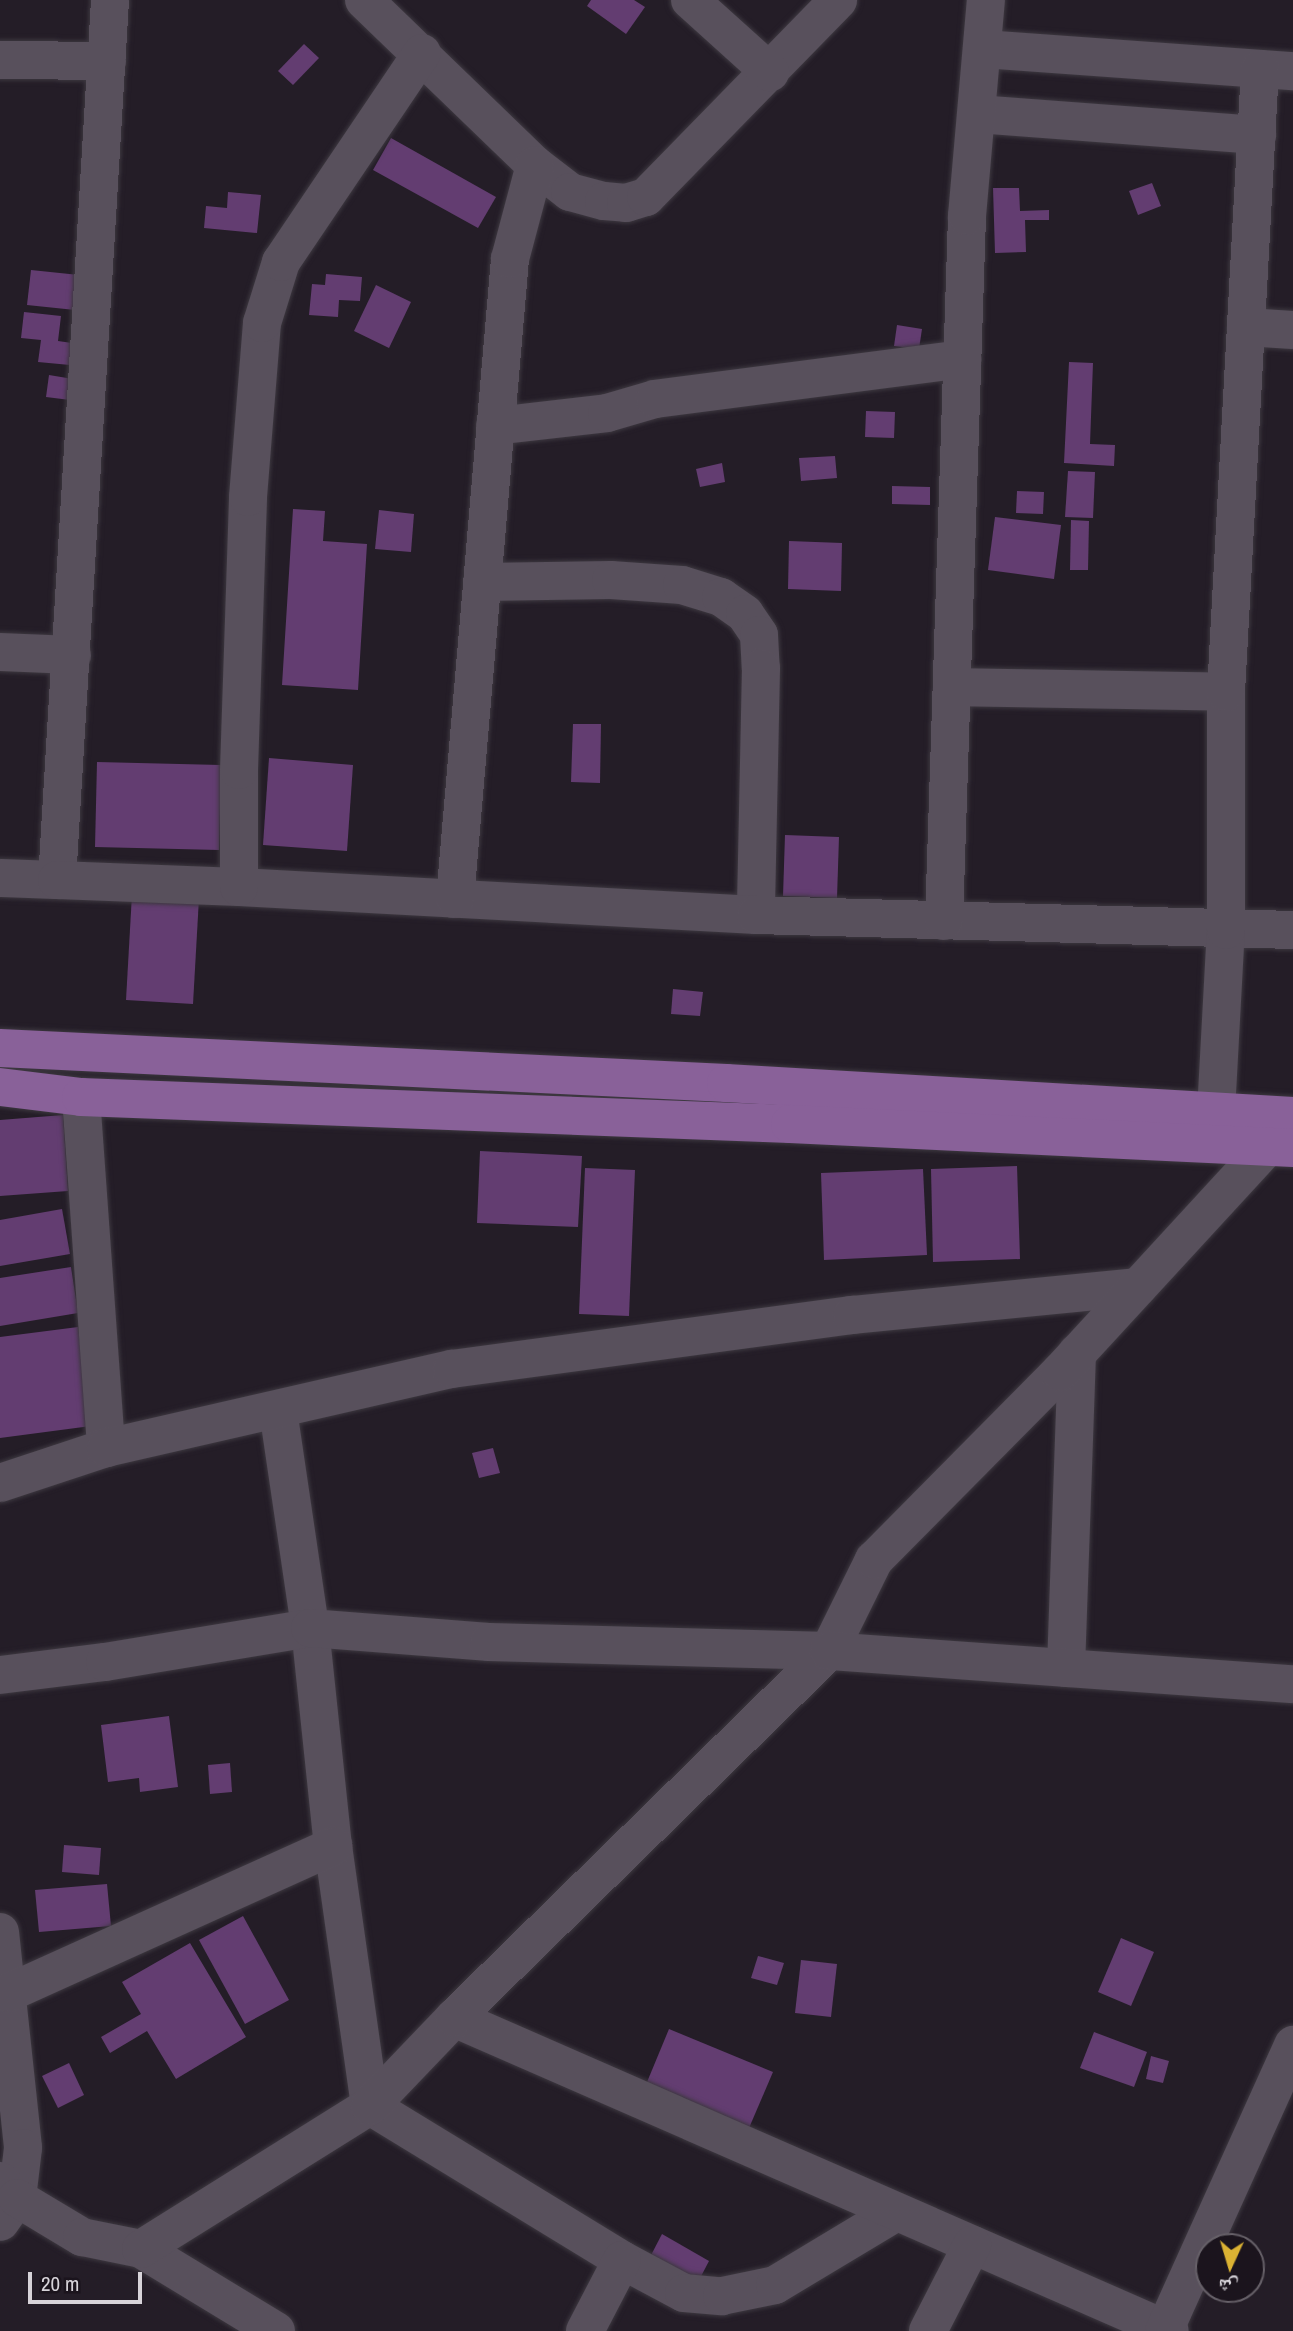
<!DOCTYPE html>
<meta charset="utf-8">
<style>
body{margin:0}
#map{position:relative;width:1293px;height:2331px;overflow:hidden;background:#241d27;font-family:"Archivo Narrow","Noto Naskh Arabic",sans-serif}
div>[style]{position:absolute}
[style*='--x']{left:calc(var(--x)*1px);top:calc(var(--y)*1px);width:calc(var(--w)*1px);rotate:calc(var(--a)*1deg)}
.building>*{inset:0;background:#633d71}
.roads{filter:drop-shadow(0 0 2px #3d3840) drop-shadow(0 0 2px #3d3840)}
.minor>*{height:38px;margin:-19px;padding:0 19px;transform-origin:19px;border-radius:19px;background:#58505c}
.primary>*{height:38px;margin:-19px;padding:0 19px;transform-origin:19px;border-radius:19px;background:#896199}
span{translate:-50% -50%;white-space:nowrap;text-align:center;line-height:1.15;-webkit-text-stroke:5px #1b141d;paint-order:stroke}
.north{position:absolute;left:1195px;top:2233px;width:70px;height:70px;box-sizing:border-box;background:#1b141d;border:2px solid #666068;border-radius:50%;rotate:184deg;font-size:19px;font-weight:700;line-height:28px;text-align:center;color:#d7d3d9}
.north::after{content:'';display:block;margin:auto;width:24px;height:32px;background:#dbb233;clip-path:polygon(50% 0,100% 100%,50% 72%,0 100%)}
.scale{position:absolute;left:28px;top:2272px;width:114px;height:32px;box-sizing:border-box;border:4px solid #d7d3d9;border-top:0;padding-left:9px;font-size:21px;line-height:24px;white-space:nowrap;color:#d7d3d9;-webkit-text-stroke:5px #1b141d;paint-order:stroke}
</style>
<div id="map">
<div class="building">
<i style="clip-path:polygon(591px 0,634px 0,645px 7px,626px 34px,587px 6px)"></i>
<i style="clip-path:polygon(304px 44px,319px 58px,293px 85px,278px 71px)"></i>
<i style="clip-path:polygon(391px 138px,496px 197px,478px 228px,373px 170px)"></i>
<i style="clip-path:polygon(1152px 183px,1161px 206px,1138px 215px,1129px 191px)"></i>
<i style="clip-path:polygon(993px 188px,1019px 188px,1020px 211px,1049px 210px,1049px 220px,1025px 220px,1026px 252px,995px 253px)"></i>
<i style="clip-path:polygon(228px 192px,261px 195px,257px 233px,204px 228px,206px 206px,227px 208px)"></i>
<i style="clip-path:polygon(31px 270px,79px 275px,75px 310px,27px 305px)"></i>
<i style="clip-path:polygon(326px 274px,362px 277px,360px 301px,339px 300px,338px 317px,309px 315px,312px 284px,325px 285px)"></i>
<i style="clip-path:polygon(376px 285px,411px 302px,389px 348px,354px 331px)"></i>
<i style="clip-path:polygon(24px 312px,61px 316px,58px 341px,72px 343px,70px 365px,38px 362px,41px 340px,21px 338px)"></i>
<i style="clip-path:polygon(897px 325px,922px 329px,919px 349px,894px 346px)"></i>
<i style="clip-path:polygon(1069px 362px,1093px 363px,1090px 444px,1115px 445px,1114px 466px,1064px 463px)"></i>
<i style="clip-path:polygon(49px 375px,73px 379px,70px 400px,46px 397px)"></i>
<i style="clip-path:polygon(866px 411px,895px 412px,894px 438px,865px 437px)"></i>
<i style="clip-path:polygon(835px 456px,837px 478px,801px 481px,799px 458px)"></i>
<i style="clip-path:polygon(722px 463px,725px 482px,700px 487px,696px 469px)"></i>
<i style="clip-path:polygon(1068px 471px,1095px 472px,1093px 518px,1065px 517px)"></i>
<i style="clip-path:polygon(892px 486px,930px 487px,930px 505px,892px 504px)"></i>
<i style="clip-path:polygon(1017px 491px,1044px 492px,1043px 514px,1016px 513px)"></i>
<i style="clip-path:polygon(293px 509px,325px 511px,323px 541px,367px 544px,358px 690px,282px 685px)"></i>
<i style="clip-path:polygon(379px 510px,414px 514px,411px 552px,375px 549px)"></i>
<i style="clip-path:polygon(995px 517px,1061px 525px,1054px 579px,988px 570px)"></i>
<i style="clip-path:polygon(1071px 520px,1089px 521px,1088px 570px,1070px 570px)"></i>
<i style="clip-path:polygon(789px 541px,842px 543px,841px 591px,788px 589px)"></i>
<i style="clip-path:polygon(573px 724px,601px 724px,600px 783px,571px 782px)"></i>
<i style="clip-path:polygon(269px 758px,353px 765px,347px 851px,263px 845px)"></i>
<i style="clip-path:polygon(97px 762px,221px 765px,219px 850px,95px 847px)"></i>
<i style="clip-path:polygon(785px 835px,839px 837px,837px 898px,783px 896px)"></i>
<i style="clip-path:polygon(132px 894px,199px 898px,193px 1004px,126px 1000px)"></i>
<i style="clip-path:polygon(673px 989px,703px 992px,700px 1016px,671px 1014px)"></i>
<i style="clip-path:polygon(63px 1115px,68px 1191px,0 1196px,0 1120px)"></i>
<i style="clip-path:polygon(480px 1151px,582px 1156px,578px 1227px,477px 1223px)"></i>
<i style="clip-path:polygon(1017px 1166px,1020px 1259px,933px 1262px,931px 1169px)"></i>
<i style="clip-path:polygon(585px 1168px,635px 1170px,629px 1316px,579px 1314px)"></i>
<i style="clip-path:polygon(923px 1169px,927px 1255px,824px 1260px,821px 1173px)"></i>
<i style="clip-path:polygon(62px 1209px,70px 1254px,0 1266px,0 1220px)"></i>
<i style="clip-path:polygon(71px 1267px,78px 1313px,0 1326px,0 1278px)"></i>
<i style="clip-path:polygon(78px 1327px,91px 1426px,0 1438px,0 1337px)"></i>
<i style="clip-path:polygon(493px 1448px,500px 1473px,479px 1478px,472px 1453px)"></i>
<i style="clip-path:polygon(169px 1716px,178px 1787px,140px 1792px,139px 1778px,108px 1782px,101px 1725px)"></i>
<i style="clip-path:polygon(230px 1763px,232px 1792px,210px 1794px,208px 1765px)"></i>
<i style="clip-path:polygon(64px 1845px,101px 1848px,99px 1875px,62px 1872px)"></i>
<i style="clip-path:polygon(107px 1884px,111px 1926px,39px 1932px,35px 1890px)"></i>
<i style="clip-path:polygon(243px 1916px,289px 2000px,245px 2024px,199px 1940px)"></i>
<i style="clip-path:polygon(1121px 1938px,1154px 1952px,1131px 2006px,1098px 1992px)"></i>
<i style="clip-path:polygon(190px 1943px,246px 2037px,176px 2079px,147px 2031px,110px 2053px,101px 2037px,141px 2014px,122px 1982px)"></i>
<i style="clip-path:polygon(758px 1956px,784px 1963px,777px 1985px,751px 1978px)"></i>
<i style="clip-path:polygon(801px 1960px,837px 1964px,831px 2017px,795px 2013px)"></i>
<i style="clip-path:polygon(669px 2029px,773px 2072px,743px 2142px,640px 2099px)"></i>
<i style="clip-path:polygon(1094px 2032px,1147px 2052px,1134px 2087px,1080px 2068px)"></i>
<i style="clip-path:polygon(1151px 2056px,1169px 2061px,1163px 2083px,1146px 2079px)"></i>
<i style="clip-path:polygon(69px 2063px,84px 2095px,58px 2108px,42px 2076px)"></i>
<i style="clip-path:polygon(662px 2234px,709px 2261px,697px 2284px,649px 2259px)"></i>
</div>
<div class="roads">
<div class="minor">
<i style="--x:364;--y:0;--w:238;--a:44"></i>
<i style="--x:535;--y:165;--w:44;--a:37.6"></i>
<i style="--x:570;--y:192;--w:35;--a:15"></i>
<i style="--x:604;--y:201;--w:22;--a:5"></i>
<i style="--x:626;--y:203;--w:21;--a:-17"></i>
<i style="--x:646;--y:197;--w:275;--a:-45.7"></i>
<i style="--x:690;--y:0;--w:108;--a:42"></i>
<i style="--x:983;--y:49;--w:311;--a:4.1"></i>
<i style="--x:0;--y:60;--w:107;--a:0.5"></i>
<i style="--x:977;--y:114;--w:281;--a:4.3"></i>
<i style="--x:1246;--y:327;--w:47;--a:3.7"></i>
<i style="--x:495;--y:426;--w:113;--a:-6.6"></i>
<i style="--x:607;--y:413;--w:50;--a:-16.3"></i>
<i style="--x:655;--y:399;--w:310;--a:-7.4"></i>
<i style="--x:482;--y:582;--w:129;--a:-0.9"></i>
<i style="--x:611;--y:580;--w:71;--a:4"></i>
<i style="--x:682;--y:585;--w:41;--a:17.1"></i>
<i style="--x:721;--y:597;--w:29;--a:35"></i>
<i style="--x:745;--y:614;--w:25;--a:56"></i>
<i style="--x:759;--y:635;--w:33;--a:87"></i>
<i style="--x:761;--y:668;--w:247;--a:91.2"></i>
<i style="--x:0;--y:652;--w:72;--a:2.4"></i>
<i style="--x:952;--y:687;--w:274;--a:1"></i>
<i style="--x:0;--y:878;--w:57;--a:2"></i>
<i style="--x:57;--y:880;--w:882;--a:-86.55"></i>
<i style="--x:57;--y:880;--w:182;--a:2.2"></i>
<i style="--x:239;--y:887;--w:518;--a:3.1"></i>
<i style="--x:756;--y:915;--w:537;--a:1.6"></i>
<i style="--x:239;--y:887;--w:117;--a:-90"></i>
<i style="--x:239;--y:770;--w:273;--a:-88.1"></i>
<i style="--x:248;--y:497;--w:175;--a:-85.4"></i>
<i style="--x:262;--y:323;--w:64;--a:-72.7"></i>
<i style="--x:281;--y:262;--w:252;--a:-56"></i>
<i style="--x:455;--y:899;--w:642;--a:-85.09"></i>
<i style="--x:510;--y:259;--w:97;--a:-75.1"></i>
<i style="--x:944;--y:921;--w:705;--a:-88.13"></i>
<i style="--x:967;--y:216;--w:217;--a:-85"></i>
<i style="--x:81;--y:1097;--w:352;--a:85.9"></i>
<i style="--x:1216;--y:1112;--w:182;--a:-86.9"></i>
<i style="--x:1226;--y:930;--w:238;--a:-90"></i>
<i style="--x:1226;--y:692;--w:624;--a:-86.88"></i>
<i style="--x:278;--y:1410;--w:220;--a:81.6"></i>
<i style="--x:310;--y:1628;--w:219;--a:84"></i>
<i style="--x:333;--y:1846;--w:263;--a:81.9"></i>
<i style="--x:370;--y:2106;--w:295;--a:31.4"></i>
<i style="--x:622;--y:2260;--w:70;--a:28"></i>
<i style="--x:684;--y:2293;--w:38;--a:5"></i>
<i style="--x:722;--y:2296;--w:54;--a:-11.7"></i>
<i style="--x:775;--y:2285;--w:140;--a:-31"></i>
<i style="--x:0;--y:1483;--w:112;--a:-18.3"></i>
<i style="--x:106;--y:1448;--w:355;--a:-12.9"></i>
<i style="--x:452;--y:1369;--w:404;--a:-7.7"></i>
<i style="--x:852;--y:1315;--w:287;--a:-5.6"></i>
<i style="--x:1066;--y:1668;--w:315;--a:-88"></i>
<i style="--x:0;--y:1675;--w:106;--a:-7.1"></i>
<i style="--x:105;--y:1662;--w:208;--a:-9.4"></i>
<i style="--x:310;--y:1628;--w:180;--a:4.5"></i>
<i style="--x:489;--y:1642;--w:340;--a:1.5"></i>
<i style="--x:829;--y:1651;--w:102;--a:-63.7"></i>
<i style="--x:874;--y:1560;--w:264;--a:-45.3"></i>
<i style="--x:1060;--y:1372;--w:306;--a:-47.4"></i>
<i style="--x:0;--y:1932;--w:217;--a:83.9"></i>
<i style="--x:23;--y:2148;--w:50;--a:96.8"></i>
<i style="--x:17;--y:2198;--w:29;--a:125"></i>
<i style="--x:8;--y:1993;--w:357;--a:-24.3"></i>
<i style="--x:454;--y:2018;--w:781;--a:23.61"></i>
<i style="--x:0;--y:2181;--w:24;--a:45"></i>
<i style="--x:17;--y:2198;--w:76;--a:31"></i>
<i style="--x:82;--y:2237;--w:60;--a:11.5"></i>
<i style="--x:141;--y:2249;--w:158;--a:31.3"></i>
<i style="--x:141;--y:2249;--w:270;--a:-32"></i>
<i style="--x:370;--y:2106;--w:122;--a:-46.3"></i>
<i style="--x:454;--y:2018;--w:525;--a:-44.38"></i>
<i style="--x:829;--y:1651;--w:465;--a:4.1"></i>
<i style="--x:585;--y:2331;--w:80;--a:-62.5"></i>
<i style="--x:928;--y:2331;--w:97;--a:-62.9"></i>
<i style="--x:1164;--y:2331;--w:314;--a:-65.7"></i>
</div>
<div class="primary">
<i style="--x:0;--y:1048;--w:727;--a:2.76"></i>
<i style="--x:726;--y:1083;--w:568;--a:3.33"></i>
<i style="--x:0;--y:1087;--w:82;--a:7"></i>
<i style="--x:81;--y:1097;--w:710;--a:2.18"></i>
<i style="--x:790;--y:1124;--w:504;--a:2.73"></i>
</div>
</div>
<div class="north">ش</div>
<div class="scale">20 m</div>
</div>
